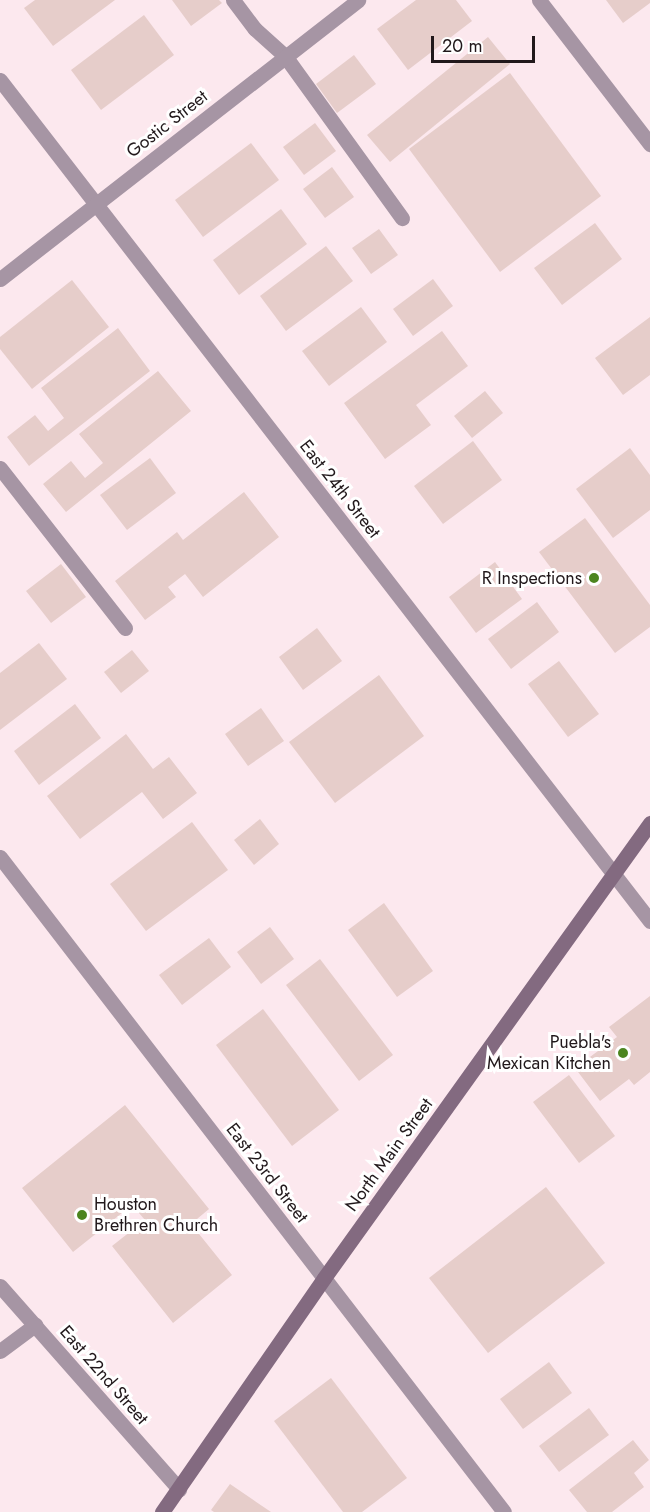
<!DOCTYPE html>
<style>
body{margin:0}
#map{position:relative;width:650px;height:1512px;overflow:hidden;background:#fce8ee;font-family:Jost,sans-serif}
div>[style]{position:absolute}
[style*='--x']{left:calc(var(--x)*1px);top:calc(var(--y)*1px);width:calc(var(--w)*1px);rotate:calc(var(--a)*1deg)}
.building>*{inset:0;background:#e6cdca}
.lane>*{height:15px;margin:-7.5px;padding:0 7.5px;transform-origin:7.5px;border-radius:7.5px;background:#a695a4}
.street>*{height:15px;margin:-7.5px;padding:0 7.5px;transform-origin:7.5px;border-radius:7.5px;background:#a695a4}
.secondary>*{height:15px;margin:-7.5px;padding:0 7.5px;transform-origin:7.5px;border-radius:7.5px;background:#836a80}
.dots>*{width:16px;height:16px;translate:-50% -50%;box-sizing:border-box;border:3px solid #fff;border-radius:50%}
span{translate:-50% -50%;white-space:nowrap;text-align:center;line-height:1.15;-webkit-text-stroke:6px #fff;paint-order:stroke}
.street-label{font-size:18px;color:#21181b}
.poi-label{font-size:18px;color:#21181b}
.right{translate:-100% -50%;text-align:right}
.left{translate:0 -50%;text-align:left}
.scale{position:absolute;left:431px;top:36px;width:104px;height:27px;box-sizing:border-box;border:3px solid #21181b;border-top:0;padding-left:8px;font-size:18px;line-height:21px;white-space:nowrap;color:#21181b;-webkit-text-stroke:4px #fff;paint-order:stroke}
</style>
<div id="map">
<div class="building">
<i style="clip-path:polygon(35px 0,115px 0,53px 46px,24px 8px)"></i>
<i style="clip-path:polygon(172px 0,219px 0,222px 3px,191px 26px)"></i>
<i style="clip-path:polygon(416px 0,456px 0,472px 21px,408px 70px,377px 29px)"></i>
<i style="clip-path:polygon(606px 0,650px 0,650px 3px,623px 23px)"></i>
<i style="clip-path:polygon(144px 15px,174px 55px,101px 110px,71px 70px)"></i>
<i style="clip-path:polygon(488px 37px,510px 64px,390px 162px,367px 135px)"></i>
<i style="clip-path:polygon(354px 55px,376px 84px,337px 113px,316px 84px)"></i>
<i style="clip-path:polygon(510px 73px,601px 196px,500px 272px,409px 149px)"></i>
<i style="clip-path:polygon(315px 123px,336px 151px,304px 175px,283px 147px)"></i>
<i style="clip-path:polygon(251px 143px,279px 180px,203px 237px,175px 200px)"></i>
<i style="clip-path:polygon(332px 167px,354px 197px,325px 218px,303px 189px)"></i>
<i style="clip-path:polygon(281px 209px,307px 244px,239px 295px,213px 260px)"></i>
<i style="clip-path:polygon(595px 223px,622px 259px,562px 305px,534px 268px)"></i>
<i style="clip-path:polygon(379px 229px,398px 255px,371px 274px,352px 248px)"></i>
<i style="clip-path:polygon(326px 246px,353px 281px,286px 331px,260px 296px)"></i>
<i style="clip-path:polygon(433px 279px,453px 306px,413px 336px,393px 309px)"></i>
<i style="clip-path:polygon(72px 280px,109px 327px,32px 389px,0 349px,0 337px)"></i>
<i style="clip-path:polygon(361px 307px,387px 342px,329px 386px,302px 351px)"></i>
<i style="clip-path:polygon(650px 317px,650px 375px,623px 395px,595px 358px)"></i>
<i style="clip-path:polygon(118px 328px,150px 371px,29px 466px,7px 437px,35px 415px,48px 431px,64px 418px,41px 388px)"></i>
<i style="clip-path:polygon(442px 331px,468px 366px,416px 405px,431px 425px,385px 459px,344px 403px)"></i>
<i style="clip-path:polygon(158px 371px,191px 411px,66px 512px,43px 484px,71px 461px,85px 478px,103px 463px,79px 434px)"></i>
<i style="clip-path:polygon(485px 391px,503px 413px,472px 438px,454px 416px)"></i>
<i style="clip-path:polygon(473px 441px,502px 480px,443px 524px,414px 486px)"></i>
<i style="clip-path:polygon(630px 448px,650px 475px,650px 510px,613px 538px,576px 489px)"></i>
<i style="clip-path:polygon(150px 458px,176px 493px,127px 530px,100px 495px)"></i>
<i style="clip-path:polygon(244px 492px,279px 537px,203px 597px,185px 574px,168px 587px,176px 597px,145px 620px,115px 581px,177px 532px,183px 540px)"></i>
<i style="clip-path:polygon(585px 518px,650px 605px,650px 627px,615px 653px,539px 552px)"></i>
<i style="clip-path:polygon(495px 562px,522px 599px,476px 633px,449px 597px)"></i>
<i style="clip-path:polygon(61px 564px,86px 597px,51px 623px,26px 591px)"></i>
<i style="clip-path:polygon(537px 602px,559px 632px,511px 669px,488px 639px)"></i>
<i style="clip-path:polygon(317px 628px,342px 661px,303px 690px,279px 657px)"></i>
<i style="clip-path:polygon(39px 643px,67px 679px,0 730px,0 673px)"></i>
<i style="clip-path:polygon(132px 650px,149px 671px,121px 693px,104px 672px)"></i>
<i style="clip-path:polygon(559px 661px,599px 714px,568px 737px,528px 684px)"></i>
<i style="clip-path:polygon(379px 675px,424px 736px,335px 803px,289px 742px)"></i>
<i style="clip-path:polygon(75px 704px,101px 738px,39px 785px,14px 751px)"></i>
<i style="clip-path:polygon(261px 708px,284px 741px,248px 766px,225px 734px)"></i>
<i style="clip-path:polygon(126px 734px,153px 769px,169px 757px,197px 793px,163px 819px,142px 792px,80px 839px,47px 796px)"></i>
<i style="clip-path:polygon(260px 819px,279px 844px,254px 865px,234px 840px)"></i>
<i style="clip-path:polygon(192px 822px,228px 870px,146px 931px,110px 884px)"></i>
<i style="clip-path:polygon(384px 903px,433px 971px,397px 997px,348px 930px)"></i>
<i style="clip-path:polygon(270px 927px,294px 959px,261px 984px,237px 952px)"></i>
<i style="clip-path:polygon(209px 938px,231px 967px,182px 1005px,159px 975px)"></i>
<i style="clip-path:polygon(320px 959px,393px 1055px,359px 1081px,286px 985px)"></i>
<i style="clip-path:polygon(650px 996px,650px 1072px,634px 1085px,629px 1079px,600px 1101px,575px 1068px,617px 1037px,609px 1027px)"></i>
<i style="clip-path:polygon(263px 1009px,339px 1110px,292px 1146px,216px 1045px)"></i>
<i style="clip-path:polygon(569px 1075px,615px 1136px,579px 1163px,533px 1102px)"></i>
<i style="clip-path:polygon(125px 1105px,209px 1209px,191px 1224px,232px 1275px,173px 1323px,112px 1246px,145px 1220px,132px 1205px,73px 1252px,22px 1188px)"></i>
<i style="clip-path:polygon(546px 1187px,605px 1263px,488px 1353px,429px 1278px)"></i>
<i style="clip-path:polygon(549px 1362px,572px 1393px,523px 1429px,500px 1399px)"></i>
<i style="clip-path:polygon(331px 1378px,407px 1478px,362px 1512px,343px 1512px,274px 1421px)"></i>
<i style="clip-path:polygon(589px 1408px,609px 1435px,559px 1472px,539px 1446px)"></i>
<i style="clip-path:polygon(633px 1440px,649px 1460px,634px 1473px,644px 1487px,612px 1512px,587px 1512px,569px 1490px)"></i>
<i style="clip-path:polygon(230px 1484px,271px 1512px,214px 1512px,211px 1510px)"></i>
</div>
<div class="lane">
<i style="--x:233;--y:0;--w:36;--a:53"></i>
<i style="--x:255;--y:29;--w:40;--a:42"></i>
<i style="--x:285;--y:56;--w:200;--a:54.2"></i>
<i style="--x:0;--y:468;--w:203;--a:52"></i>
</div>
<div class="street">
<i style="--x:539;--y:0;--w:182;--a:52.4"></i>
<i style="--x:0;--y:80;--w:1063;--a:52.3"></i>
<i style="--x:0;--y:279;--w:454;--a:-37.9"></i>
<i style="--x:0;--y:857;--w:826;--a:52.42"></i>
<i style="--x:0;--y:1286;--w:271;--a:48.6"></i>
<i style="--x:0;--y:1351;--w:44;--a:-36.6"></i>
</div>
<div class="secondary">
<i style="--x:162;--y:1512;--w:285;--a:-55.3"></i>
<i style="--x:324;--y:1278;--w:560;--a:-54.38"></i>
</div>
<div class="dots">
<i style="left:594px;top:578px;background:#4c851f"></i>
<i style="left:623px;top:1053px;background:#4c851f"></i>
<i style="left:82px;top:1215px;background:#4c851f"></i>
</div>
<div class="street-label">
<span style="left:167px;top:124px;rotate:-38deg">Gostic Street</span>
<span style="left:340px;top:489px;rotate:52deg">East 24th Street</span>
<span style="left:389px;top:1155px;rotate:-54deg">North Main Street</span>
<span style="left:267px;top:1173px;rotate:52deg">East 23rd Street</span>
<span style="left:104px;top:1375px;rotate:49deg">East 22nd Street</span>
</div>
<div class="poi-label">
<span class="right" style="left:582px;top:578px">R Inspections</span>
<span class="right" style="left:611px;top:1053px">Puebla's<br>Mexican Kitchen</span>
<span class="left" style="left:94px;top:1215px">Houston<br>Brethren Church</span>
</div>
<div class="scale">20 m</div>
</div>
